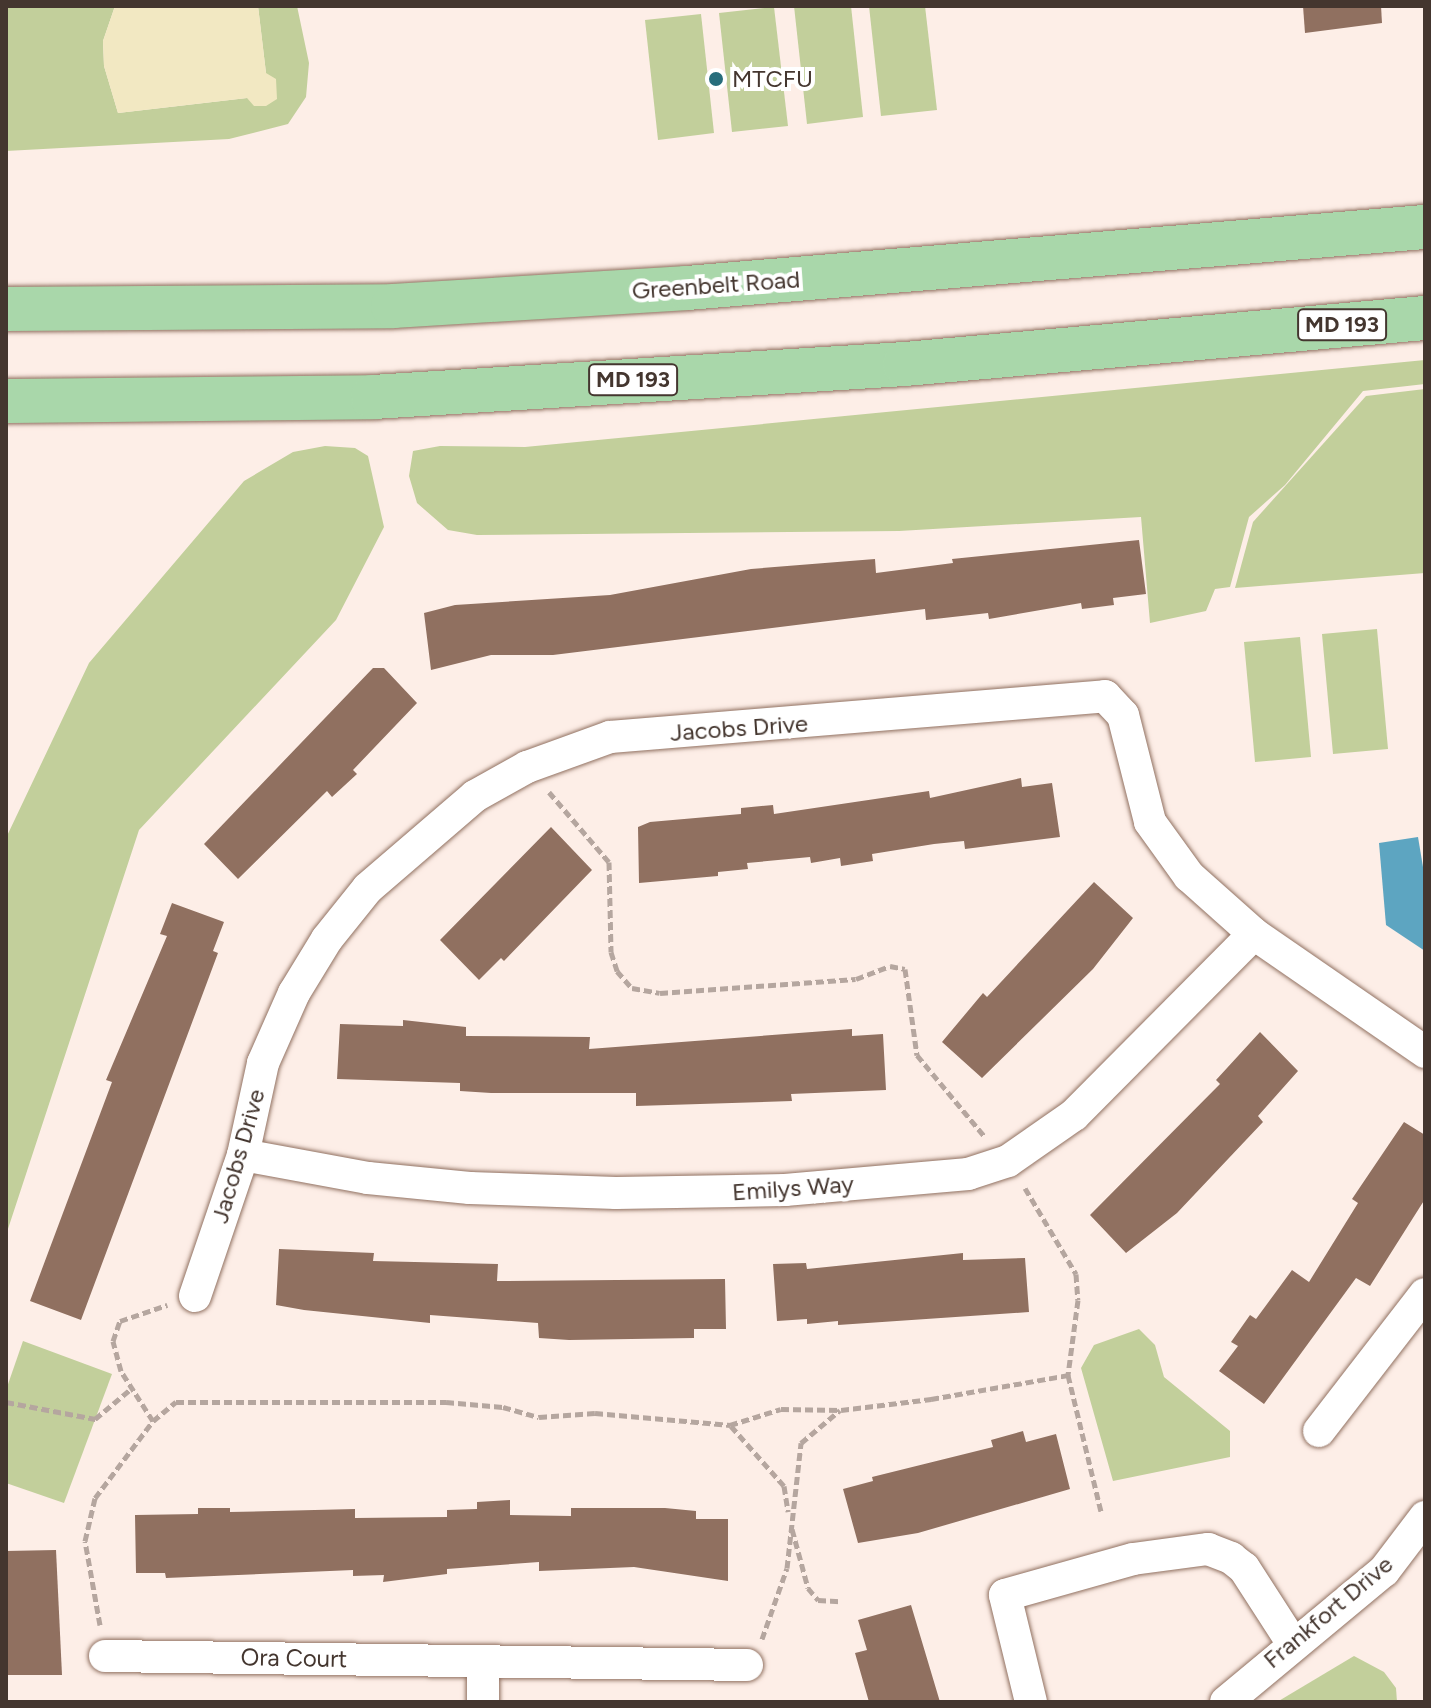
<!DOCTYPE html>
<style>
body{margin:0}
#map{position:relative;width:1431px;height:1708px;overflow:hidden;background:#fdeee7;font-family:Figtree,sans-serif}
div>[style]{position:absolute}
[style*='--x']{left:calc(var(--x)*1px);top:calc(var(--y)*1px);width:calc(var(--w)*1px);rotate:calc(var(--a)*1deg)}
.green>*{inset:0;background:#c2cf9b}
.sand>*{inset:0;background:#f2e8c2}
.water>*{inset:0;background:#5da5c1}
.building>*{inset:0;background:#907060}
.path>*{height:5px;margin-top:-2.5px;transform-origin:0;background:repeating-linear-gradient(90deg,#b5a69f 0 8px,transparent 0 12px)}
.roads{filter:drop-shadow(0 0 2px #917161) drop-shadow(0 0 2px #917161)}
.street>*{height:32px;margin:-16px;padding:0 16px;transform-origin:16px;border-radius:16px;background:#fff}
.primary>*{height:44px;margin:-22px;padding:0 22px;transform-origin:22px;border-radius:22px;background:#a9d7aa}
.dots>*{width:22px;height:22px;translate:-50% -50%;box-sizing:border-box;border:4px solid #fff;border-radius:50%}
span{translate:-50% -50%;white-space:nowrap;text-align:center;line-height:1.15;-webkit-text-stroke:8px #fff;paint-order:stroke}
.shield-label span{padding:2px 6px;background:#fff;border:2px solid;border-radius:6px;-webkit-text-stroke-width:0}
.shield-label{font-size:22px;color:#44362f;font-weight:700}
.poi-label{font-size:24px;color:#44362f}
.left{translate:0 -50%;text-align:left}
.street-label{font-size:24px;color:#44362f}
.frame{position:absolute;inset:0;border:8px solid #44362f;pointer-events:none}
</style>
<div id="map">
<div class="green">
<i style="clip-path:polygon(6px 6px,115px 6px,103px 41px,104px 66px,118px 113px,247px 98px,266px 73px,258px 6px,297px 6px,309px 63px,306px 97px,288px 124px,229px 139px,6px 151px)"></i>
<i style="clip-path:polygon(794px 6px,851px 6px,863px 117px,807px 124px)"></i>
<i style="clip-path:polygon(869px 6px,925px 6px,937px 110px,881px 116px)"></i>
<i style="clip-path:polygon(774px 7px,788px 126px,732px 132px,719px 13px)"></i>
<i style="clip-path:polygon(701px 14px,714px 133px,658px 140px,645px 20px)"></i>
<i style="clip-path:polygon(1425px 360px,1425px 384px,1363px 391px,1285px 485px,1249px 517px,1230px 587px,1215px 589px,1206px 611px,1150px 623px,1141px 517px,899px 531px,477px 535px,448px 530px,417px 503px,409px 476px,413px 451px,440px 446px,525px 447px)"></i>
<i style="clip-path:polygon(1425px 389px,1425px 573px,1235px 588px,1253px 522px,1366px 396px)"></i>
<i style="clip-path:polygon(325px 446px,355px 448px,368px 456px,384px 527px,336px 620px,139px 830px,6px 1235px,6px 838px,89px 663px,244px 481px,293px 452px)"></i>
<i style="clip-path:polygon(1377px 629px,1388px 749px,1333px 754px,1322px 634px)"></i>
<i style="clip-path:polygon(1300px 637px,1311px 757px,1255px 762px,1244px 642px)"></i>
<i style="clip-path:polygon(1139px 1329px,1155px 1345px,1164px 1377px,1230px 1431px,1230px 1457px,1113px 1481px,1081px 1368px,1094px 1345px)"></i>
<i style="clip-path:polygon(23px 1341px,112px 1374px,64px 1503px,6px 1483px,6px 1390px)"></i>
<i style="clip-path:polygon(1354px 1656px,1384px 1672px,1396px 1688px,1397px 1702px,1277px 1702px)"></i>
</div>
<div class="sand">
<i style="clip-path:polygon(115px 6px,258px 6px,266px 73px,276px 79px,277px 99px,266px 106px,254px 106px,247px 98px,118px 113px,104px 66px,103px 41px)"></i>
</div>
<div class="water">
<i style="clip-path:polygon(1418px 837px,1425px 879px,1425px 951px,1386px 925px,1379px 843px)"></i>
</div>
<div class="building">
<i style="clip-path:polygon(1303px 6px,1381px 6px,1382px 23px,1305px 33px)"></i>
<i style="clip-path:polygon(1139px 540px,1146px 594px,1113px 598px,1114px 605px,1082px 609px,1081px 603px,989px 619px,988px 613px,926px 620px,925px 609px,553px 655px,491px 655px,431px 670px,424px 613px,455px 605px,610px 595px,751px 569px,875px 559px,876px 573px,953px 563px,952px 559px)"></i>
<i style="clip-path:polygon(373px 668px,384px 668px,417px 703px,353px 770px,357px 774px,332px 797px,327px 791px,238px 879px,204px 844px)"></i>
<i style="clip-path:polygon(1021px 778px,1022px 787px,1052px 783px,1060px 837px,965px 849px,964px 841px,934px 844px,872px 854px,873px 861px,841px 866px,840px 858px,811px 863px,810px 857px,747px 863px,748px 869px,718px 872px,718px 876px,639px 883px,638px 827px,650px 822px,741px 814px,741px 808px,773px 805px,774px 814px,929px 791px,930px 798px)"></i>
<i style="clip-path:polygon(551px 827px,592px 870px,504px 961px,501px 958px,479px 980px,440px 940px)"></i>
<i style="clip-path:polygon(1094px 882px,1133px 918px,1093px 969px,982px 1078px,942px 1042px,983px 993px,987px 997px)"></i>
<i style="clip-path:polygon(172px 903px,224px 922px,213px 951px,218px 953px,81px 1320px,30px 1301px,112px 1082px,106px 1080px,167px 936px,160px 934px)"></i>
<i style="clip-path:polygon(403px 1020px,466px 1027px,466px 1036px,590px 1037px,589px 1049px,852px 1029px,852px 1036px,883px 1034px,886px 1090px,791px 1094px,792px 1101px,636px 1106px,636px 1093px,491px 1093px,460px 1091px,460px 1083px,337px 1079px,340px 1024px,403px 1026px)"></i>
<i style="clip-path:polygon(1260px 1032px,1298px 1071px,1258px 1116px,1263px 1122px,1177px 1213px,1126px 1253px,1090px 1215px,1220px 1084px,1216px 1080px)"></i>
<i style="clip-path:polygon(1404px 1122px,1425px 1135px,1425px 1199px,1370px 1286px,1356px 1278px,1264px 1404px,1219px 1371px,1238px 1346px,1231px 1342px,1250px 1315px,1256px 1319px,1292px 1270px,1309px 1282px,1358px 1203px,1352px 1199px)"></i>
<i style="clip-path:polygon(279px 1249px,374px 1253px,373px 1261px,498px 1264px,497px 1281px,725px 1279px,726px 1329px,694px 1329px,694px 1338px,569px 1340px,539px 1338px,538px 1323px,430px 1315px,430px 1323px,304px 1310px,276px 1305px)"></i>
<i style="clip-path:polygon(963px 1253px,963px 1260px,1025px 1258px,1029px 1312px,838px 1325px,838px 1321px,807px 1324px,807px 1319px,777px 1321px,773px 1264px,806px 1263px,807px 1269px)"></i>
<i style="clip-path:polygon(1023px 1431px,1026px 1442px,1056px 1434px,1070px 1489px,918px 1533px,858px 1543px,843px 1489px,873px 1481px,872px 1477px,993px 1447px,991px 1440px)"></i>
<i style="clip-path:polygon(510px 1500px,510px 1515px,571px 1516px,571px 1508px,665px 1508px,696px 1511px,696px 1519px,728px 1519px,728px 1581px,634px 1567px,539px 1571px,539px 1562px,447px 1569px,447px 1574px,383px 1582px,384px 1575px,353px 1576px,353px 1570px,166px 1578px,165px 1573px,136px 1573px,135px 1515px,198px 1514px,198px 1508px,230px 1508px,230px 1512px,355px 1509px,355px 1518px,447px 1517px,447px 1510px,477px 1509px,477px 1502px)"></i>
<i style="clip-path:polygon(56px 1550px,62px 1675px,6px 1675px,6px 1551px)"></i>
<i style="clip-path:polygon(911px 1605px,940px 1702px,869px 1702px,855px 1653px,867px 1650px,858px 1620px)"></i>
</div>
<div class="path">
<i style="--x:549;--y:792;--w:92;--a:49.4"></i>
<i style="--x:609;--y:862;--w:90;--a:88.7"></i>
<i style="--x:611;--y:952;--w:20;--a:72"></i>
<i style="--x:617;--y:971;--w:23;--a:49"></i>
<i style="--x:632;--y:988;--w:28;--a:10"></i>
<i style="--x:660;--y:993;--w:196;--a:-4.1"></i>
<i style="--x:856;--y:979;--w:36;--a:-21"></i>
<i style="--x:890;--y:966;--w:15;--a:11"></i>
<i style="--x:905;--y:969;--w:87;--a:82.1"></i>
<i style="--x:917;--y:1055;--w:107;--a:50.3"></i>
<i style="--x:1025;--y:1188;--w:100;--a:59.3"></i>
<i style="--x:1076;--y:1274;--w:26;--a:86"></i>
<i style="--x:1078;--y:1300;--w:76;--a:97.6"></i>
<i style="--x:1068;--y:1375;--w:140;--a:76.4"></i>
<i style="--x:6;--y:1402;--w:91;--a:10.8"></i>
<i style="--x:95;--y:1419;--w:48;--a:-40"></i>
<i style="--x:153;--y:1421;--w:59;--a:-122.6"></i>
<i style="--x:121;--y:1371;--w:31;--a:-105"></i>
<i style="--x:113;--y:1341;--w:21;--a:-71"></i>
<i style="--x:120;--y:1321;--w:50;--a:-18.8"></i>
<i style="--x:731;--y:1426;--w:80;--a:48.5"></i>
<i style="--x:784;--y:1486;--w:26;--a:81"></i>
<i style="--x:792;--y:1529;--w:61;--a:74.8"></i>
<i style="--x:808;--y:1588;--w:16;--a:50"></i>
<i style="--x:818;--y:1600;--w:22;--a:3"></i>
<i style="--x:100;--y:1625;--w:85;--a:-100.1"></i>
<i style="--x:85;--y:1541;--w:44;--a:-76.9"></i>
<i style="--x:95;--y:1498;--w:96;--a:-53"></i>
<i style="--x:153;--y:1421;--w:30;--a:-40"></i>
<i style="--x:176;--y:1402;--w:270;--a:0"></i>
<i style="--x:446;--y:1402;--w:57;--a:5"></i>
<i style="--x:503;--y:1407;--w:37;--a:16"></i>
<i style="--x:539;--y:1417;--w:56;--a:-4.1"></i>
<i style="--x:595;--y:1413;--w:136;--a:5.1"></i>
<i style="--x:730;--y:1425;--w:53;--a:-17.4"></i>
<i style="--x:781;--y:1409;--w:60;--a:1"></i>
<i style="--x:841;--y:1410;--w:91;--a:-7"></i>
<i style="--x:931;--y:1399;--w:139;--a:-9.9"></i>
<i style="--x:762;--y:1639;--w:75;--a:-70.6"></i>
<i style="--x:787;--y:1568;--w:126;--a:-83.6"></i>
<i style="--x:801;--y:1443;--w:51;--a:-40.2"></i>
</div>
<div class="roads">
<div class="street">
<i style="--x:243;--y:1155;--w:127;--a:10.4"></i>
<i style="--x:368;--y:1178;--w:102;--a:5.6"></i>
<i style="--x:470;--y:1188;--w:146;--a:2"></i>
<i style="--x:616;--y:1193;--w:169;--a:-1"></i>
<i style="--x:785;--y:1190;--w:184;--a:-5"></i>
<i style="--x:968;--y:1174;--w:42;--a:-18"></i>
<i style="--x:1008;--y:1161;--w:80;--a:-34.9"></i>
<i style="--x:1074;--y:1115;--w:255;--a:-45.2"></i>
<i style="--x:195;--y:1296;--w:149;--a:-71.2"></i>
<i style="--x:243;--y:1155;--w:94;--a:-77.7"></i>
<i style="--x:263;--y:1063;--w:77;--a:-66.1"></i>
<i style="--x:294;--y:993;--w:63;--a:-58.6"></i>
<i style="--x:327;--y:939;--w:65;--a:-51.2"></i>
<i style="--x:368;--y:888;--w:141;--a:-40.7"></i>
<i style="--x:475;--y:796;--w:60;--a:-29.1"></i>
<i style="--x:527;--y:767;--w:88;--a:-19.9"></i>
<i style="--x:610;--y:737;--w:497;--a:-4.7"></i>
<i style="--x:1105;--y:696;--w:26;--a:47"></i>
<i style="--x:1123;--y:715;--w:110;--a:75.8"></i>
<i style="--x:1150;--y:822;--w:67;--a:54.2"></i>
<i style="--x:1189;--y:876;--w:87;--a:41.7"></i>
<i style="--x:1254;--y:934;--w:208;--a:34.6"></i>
<i style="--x:1319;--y:1431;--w:173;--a:-52.3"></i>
<i style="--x:105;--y:1656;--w:642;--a:0.8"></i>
<i style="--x:483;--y:1702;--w:41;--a:-90"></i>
<i style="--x:1031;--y:1702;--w:110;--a:-103.7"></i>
<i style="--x:1005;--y:1595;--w:133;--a:-15.7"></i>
<i style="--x:1133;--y:1559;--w:76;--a:-7.6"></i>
<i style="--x:1208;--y:1549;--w:25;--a:21"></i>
<i style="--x:1231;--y:1558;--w:16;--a:38"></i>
<i style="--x:1244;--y:1568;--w:90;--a:57.2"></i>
<i style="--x:1226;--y:1702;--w:205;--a:-39.7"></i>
<i style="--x:1384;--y:1571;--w:68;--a:-52.8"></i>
</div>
<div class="primary">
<i style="--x:6;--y:309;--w:387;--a:-0.4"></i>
<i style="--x:393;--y:306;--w:295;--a:-3.5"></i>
<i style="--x:687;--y:288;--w:741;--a:-4.73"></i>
<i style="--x:6;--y:401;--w:367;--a:-0.6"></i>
<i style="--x:373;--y:397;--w:533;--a:-3.55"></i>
<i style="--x:905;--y:364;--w:522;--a:-5.06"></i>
</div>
</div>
<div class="dots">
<i style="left:716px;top:79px;background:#276d7b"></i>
</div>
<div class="shield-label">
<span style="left:1342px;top:325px">MD 193</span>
<span style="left:633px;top:380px">MD 193</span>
</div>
<div class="poi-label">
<span class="left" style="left:732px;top:79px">MTCFU</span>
</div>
<div class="street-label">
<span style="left:716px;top:285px;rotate:-4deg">Greenbelt Road</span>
<span style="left:739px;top:728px;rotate:-4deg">Jacobs Drive</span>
<span style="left:238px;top:1156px;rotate:-74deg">Jacobs Drive</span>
<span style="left:793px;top:1188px;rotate:-4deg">Emilys Way</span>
<span style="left:1328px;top:1612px;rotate:-40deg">Frankfort Drive</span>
<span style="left:294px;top:1658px;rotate:1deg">Ora Court</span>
</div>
<div class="frame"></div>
</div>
